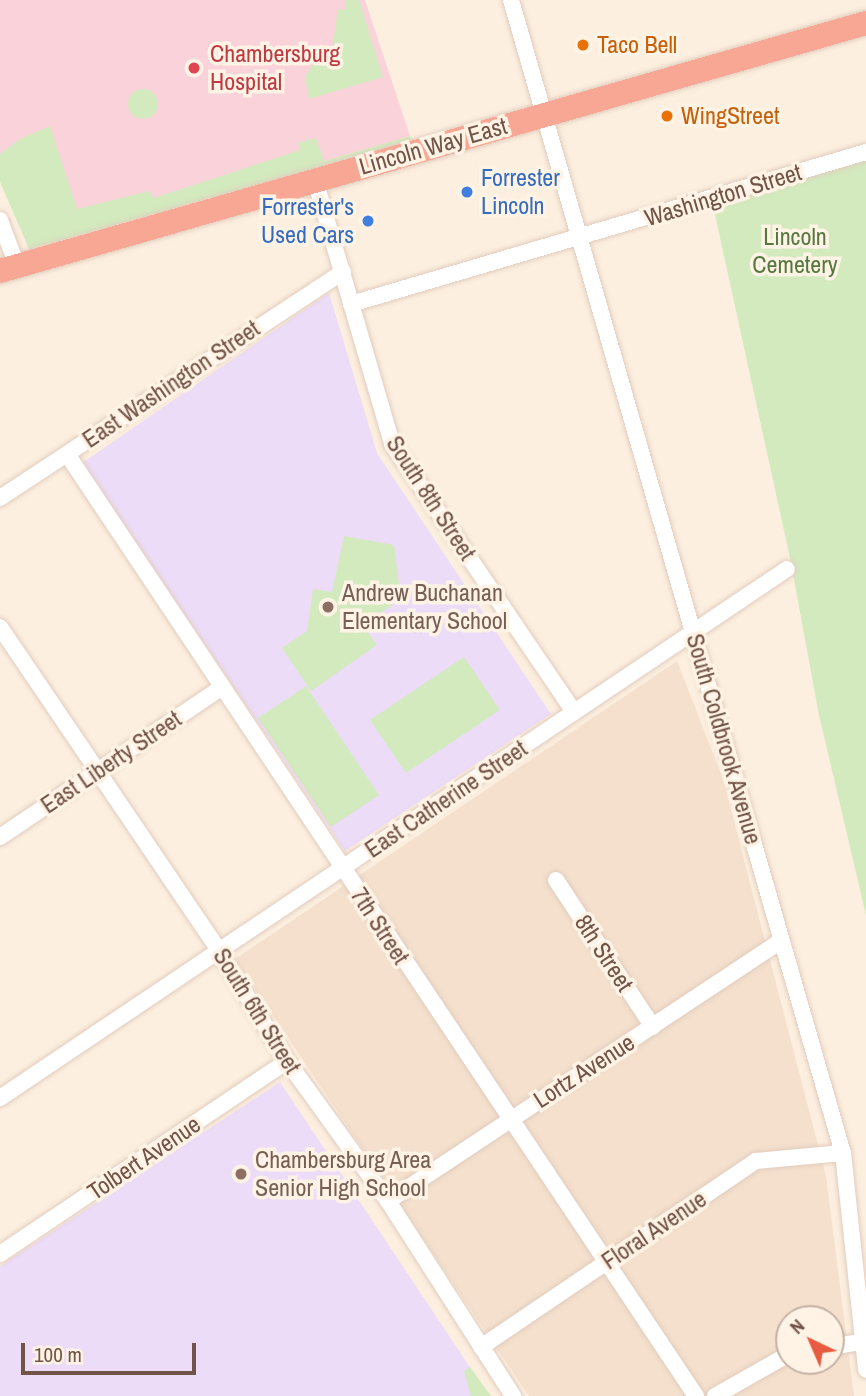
<!DOCTYPE html>
<style>
body{margin:0}
#map{position:relative;width:866px;height:1396px;overflow:hidden;background:#fcefdf;font-family:"Archivo Narrow",sans-serif}
div>[style]{position:absolute}
[style*='--x']{left:calc(var(--x)*1px);top:calc(var(--y)*1px);width:calc(var(--w)*1px);rotate:calc(var(--a)*1deg)}
.residential>*{inset:0;background:#f4e0cd}
.education>*{inset:0;background:#ecdcf8}
.medical>*{inset:0;background:#fad2da}
.green>*{inset:0;background:#d3e9be}
.round{border-radius:50%}
.roads{filter:drop-shadow(0 0 2px #e2ccbe) drop-shadow(0 0 2px #e2ccbe)}
.minor>*{height:16px;margin:-8px;padding:0 8px;transform-origin:8px;border-radius:8px;background:#fff}
.highway>*{height:24px;margin:-12px;padding:0 12px;transform-origin:12px;border-radius:12px;background:#f8a794}
.dots>*{width:19px;height:19px;translate:-50% -50%;box-sizing:border-box;border:4px solid #fff3e5;border-radius:50%}
span{translate:-50% -50%;white-space:nowrap;text-align:center;line-height:1.15;-webkit-text-stroke:7px #fff3e5;paint-order:stroke}
.food-label{font-size:24px;color:#c56008}
.left{translate:0 -50%;text-align:left}
.health-label{font-size:24px;color:#be3a42}
.street-label{font-size:24px;color:#725347}
.shop-label{font-size:24px;color:#366cbe}
.right{translate:-100% -50%;text-align:right}
.park-label{font-size:24px;color:#54783f}
.education-label{font-size:24px;color:#785e54}
.north{position:absolute;left:775px;top:1305px;width:70px;height:70px;box-sizing:border-box;background:#fff3e5;border:2px solid #c7b3a6;border-radius:50%;rotate:316deg;font-size:19px;font-weight:700;line-height:28px;text-align:center;color:#725347}
.north::after{content:'';display:block;margin:auto;width:24px;height:32px;background:#e95b41;clip-path:polygon(50% 0,100% 100%,50% 72%,0 100%)}
.scale{position:absolute;left:21px;top:1343px;width:175px;height:32px;box-sizing:border-box;border:4px solid #725347;border-top:0;padding-left:9px;font-size:21px;line-height:24px;white-space:nowrap;color:#725347;-webkit-text-stroke:5px #fff3e5;paint-order:stroke}
</style>
<div id="map">
<div class="residential">
<i style="clip-path:polygon(evenodd,677px 661px,723px 779px,826px 1176px,854px 1396px,529px 1396px,235px 959px,677px 661px,789px 1319px,831px 1319px,831px 1361px,789px 1361px,789px 1319px)"></i>
</div>
<div class="education">
<i style="clip-path:polygon(329px 293px,377px 453px,551px 714px,345px 851px,82px 463px)"></i>
<i style="clip-path:polygon(280px 1082px,489px 1396px,0 1396px,0 1266px)"></i>
</div>
<div class="medical">
<i style="clip-path:polygon(0 0,365px 0,410px 136px,30px 246px,0 166px)"></i>
</div>
<div class="green">
<i style="clip-path:polygon(346px 0,359px 0,383px 77px,309px 99px,305px 77px,319px 55px,332px 50px,338px 9px,345px 10px)"></i>
<i class="round" style="left:128px;top:89px;width:30px;height:30px"></i>
<i style="clip-path:polygon(50px 126px,77px 209px,149px 191px,154px 198px,300px 150px,298px 143px,316px 138px,324px 161px,410px 136px,412px 141px,29px 249px,0 182px,0 154px,20px 139px)"></i>
<i style="clip-path:polygon(866px 159px,866px 915px,819px 715px,790px 558px,712px 201px)"></i>
<i style="clip-path:polygon(344px 536px,394px 545px,401px 599px,363px 625px,377px 645px,311px 691px,282px 648px,307px 631px,313px 589px,332px 592px)"></i>
<i style="clip-path:polygon(464px 657px,500px 710px,406px 773px,370px 720px)"></i>
<i style="clip-path:polygon(306px 686px,379px 795px,331px 827px,258px 718px)"></i>
<i style="clip-path:polygon(470px 1367px,491px 1396px,471px 1396px,464px 1371px)"></i>
</div>
<div class="roads">
<div class="minor">
<i style="--x:511;--y:0;--w:1200;--a:73.94"></i>
<i style="--x:843;--y:1153;--w:218;--a:83.9"></i>
<i style="--x:315;--y:180;--w:275;--a:73.7"></i>
<i style="--x:392;--y:444;--w:324;--a:55.8"></i>
<i style="--x:0;--y:220;--w:49;--a:69.7"></i>
<i style="--x:351;--y:304;--w:537;--a:-16.44"></i>
<i style="--x:67;--y:454;--w:1133;--a:56.27"></i>
<i style="--x:0;--y:498;--w:411;--a:-33.4"></i>
<i style="--x:0;--y:627;--w:391;--a:55.9"></i>
<i style="--x:219;--y:951;--w:129;--a:58.3"></i>
<i style="--x:287;--y:1061;--w:173;--a:54.2"></i>
<i style="--x:388;--y:1201;--w:232;--a:57.3"></i>
<i style="--x:0;--y:837;--w:268;--a:-34"></i>
<i style="--x:556;--y:880;--w:176;--a:56.6"></i>
<i style="--x:0;--y:1098;--w:948;--a:-33.91"></i>
<i style="--x:388;--y:1201;--w:471;--a:-33.5"></i>
<i style="--x:0;--y:1254;--w:346;--a:-33.9"></i>
<i style="--x:481;--y:1347;--w:332;--a:-34.1"></i>
<i style="--x:756;--y:1161;--w:87;--a:-5.3"></i>
<i style="--x:831;--y:1347;--w:36;--a:-10"></i>
<i style="--x:715;--y:1396;--w:85;--a:-29.6"></i>
</div>
<div class="highway">
<i style="--x:0;--y:271;--w:901;--a:-15.98"></i>
</div>
</div>
<div class="dots">
<i style="left:583px;top:45px;background:#e8710a"></i>
<i style="left:194px;top:68px;background:#e0444e"></i>
<i style="left:667px;top:116px;background:#e8710a"></i>
<i style="left:467px;top:192px;background:#3f7fe0"></i>
<i style="left:368px;top:221px;background:#3f7fe0"></i>
<i style="left:328px;top:607px;background:#8d6e63"></i>
<i style="left:241px;top:1174px;background:#8d6e63"></i>
</div>
<div class="food-label">
<span class="left" style="left:597px;top:45px">Taco Bell</span>
<span class="left" style="left:681px;top:116px">WingStreet</span>
</div>
<div class="health-label">
<span class="left" style="left:210px;top:68px">Chambersburg<br>Hospital</span>
</div>
<div class="street-label">
<span style="left:433px;top:146px;rotate:-16deg">Lincoln Way East</span>
<span style="left:723px;top:195px;rotate:-17deg">Washington Street</span>
<span style="left:171px;top:384px;rotate:-34deg">East Washington Street</span>
<span style="left:431px;top:498px;rotate:57deg">South 8th Street</span>
<span style="left:724px;top:739px;rotate:74deg">South Coldbrook Avenue</span>
<span style="left:111px;top:762px;rotate:-34deg">East Liberty Street</span>
<span style="left:446px;top:799px;rotate:-34deg">East Catherine Street</span>
<span style="left:380px;top:926px;rotate:57deg">7th Street</span>
<span style="left:604px;top:953px;rotate:57deg">8th Street</span>
<span style="left:257px;top:1011px;rotate:58deg">South 6th Street</span>
<span style="left:584px;top:1071px;rotate:-33deg">Lortz Avenue</span>
<span style="left:144px;top:1158px;rotate:-34deg">Tolbert Avenue</span>
<span style="left:654px;top:1230px;rotate:-34deg">Floral Avenue</span>
</div>
<div class="shop-label">
<span class="left" style="left:481px;top:192px">Forrester<br>Lincoln</span>
<span class="right" style="left:354px;top:221px">Forrester's<br>Used Cars</span>
</div>
<div class="park-label">
<span style="left:795px;top:251px">Lincoln<br>Cemetery</span>
</div>
<div class="education-label">
<span class="left" style="left:342px;top:607px">Andrew Buchanan<br>Elementary School</span>
<span class="left" style="left:255px;top:1174px">Chambersburg Area<br>Senior High School</span>
</div>
<div class="north">N</div>
<div class="scale">100 m</div>
</div>
